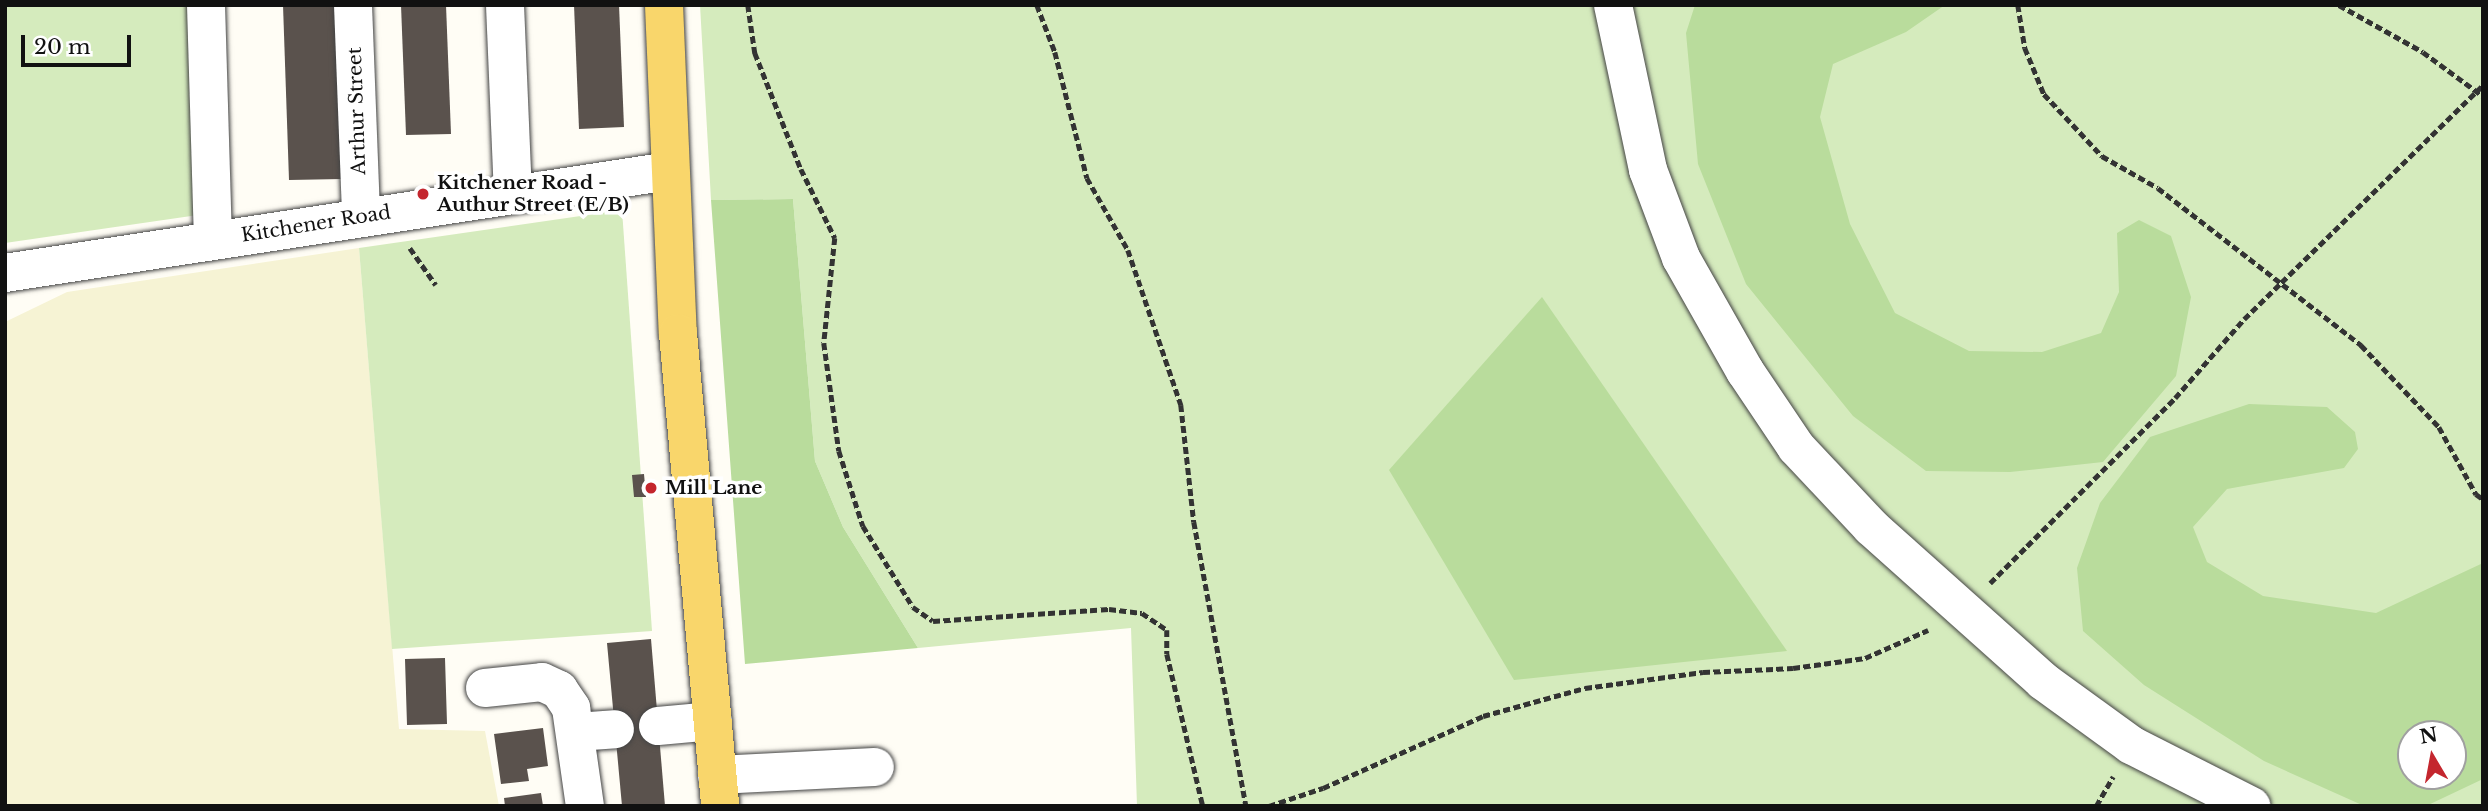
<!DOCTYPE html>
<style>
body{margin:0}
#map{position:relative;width:2488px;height:811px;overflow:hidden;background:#fffdf5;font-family:"Libre Baskerville",serif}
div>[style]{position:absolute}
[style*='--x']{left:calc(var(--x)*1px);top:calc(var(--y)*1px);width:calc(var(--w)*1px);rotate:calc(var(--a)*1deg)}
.farmland>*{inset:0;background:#f6f3d4}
.green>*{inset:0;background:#d5ebbd}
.forest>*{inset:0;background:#b9dc9c}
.building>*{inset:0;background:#5a524d}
.path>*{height:4.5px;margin-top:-2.25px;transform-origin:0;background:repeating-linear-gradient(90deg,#333 0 7px,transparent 0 10.5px)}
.roads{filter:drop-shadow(0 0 2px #444) drop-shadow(0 0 2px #444)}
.minor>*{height:38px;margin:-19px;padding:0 19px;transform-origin:19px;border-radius:19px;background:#fff}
.major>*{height:38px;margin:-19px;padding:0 19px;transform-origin:19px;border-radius:19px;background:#f9d66b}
.dots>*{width:19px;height:19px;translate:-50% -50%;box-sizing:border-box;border:4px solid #fff;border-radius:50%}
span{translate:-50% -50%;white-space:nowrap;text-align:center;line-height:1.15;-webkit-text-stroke:7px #fff;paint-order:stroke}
.street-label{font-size:19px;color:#111}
.poi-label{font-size:19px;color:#111;font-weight:700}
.left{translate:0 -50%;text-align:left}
.frame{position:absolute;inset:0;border:7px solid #111;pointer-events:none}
.north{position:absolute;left:2397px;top:720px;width:70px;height:70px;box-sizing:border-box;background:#fff;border:2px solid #a0a0a0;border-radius:50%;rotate:350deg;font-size:19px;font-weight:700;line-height:28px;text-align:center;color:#111}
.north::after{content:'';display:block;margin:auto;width:24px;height:32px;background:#c4262e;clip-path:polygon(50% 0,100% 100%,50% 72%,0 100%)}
.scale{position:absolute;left:21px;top:35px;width:110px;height:32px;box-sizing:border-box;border:4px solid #111;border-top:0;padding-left:9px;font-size:21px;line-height:24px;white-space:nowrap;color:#111;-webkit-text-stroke:5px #fff;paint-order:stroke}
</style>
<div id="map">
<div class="farmland">
<i style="clip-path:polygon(359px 248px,399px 729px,485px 731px,499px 806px,5px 806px,5px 322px,67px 292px)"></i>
</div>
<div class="green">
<i style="clip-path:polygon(5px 5px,191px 5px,198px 215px,5px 243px)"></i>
<i style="clip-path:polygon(evenodd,700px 5px,2483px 5px,2483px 806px,1137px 806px,1131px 628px,918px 648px,843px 527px,815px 461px,793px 199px,711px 200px,700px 5px,2411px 734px,2453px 734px,2453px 776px,2411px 776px,2411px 734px)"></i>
<i style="clip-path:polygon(622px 210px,652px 631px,392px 649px,359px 248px)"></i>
</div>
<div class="forest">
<i style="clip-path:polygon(1695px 5px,1945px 5px,1906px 32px,1833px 64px,1820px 117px,1850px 224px,1895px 313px,1969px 351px,2042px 352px,2101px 333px,2119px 292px,2117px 233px,2139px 220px,2171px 236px,2191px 297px,2176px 376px,2103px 462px,2010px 472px,1926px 471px,1853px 416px,1746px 284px,1698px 164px,1686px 33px)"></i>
<i style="clip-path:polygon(793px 199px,815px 461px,843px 527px,918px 648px,745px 664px,711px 200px)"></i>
<i style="clip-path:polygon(1542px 297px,1787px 651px,1514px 680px,1389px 470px)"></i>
<i style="clip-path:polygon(evenodd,2249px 404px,2327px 407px,2355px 432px,2358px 449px,2344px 468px,2227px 489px,2193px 527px,2207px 562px,2263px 596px,2376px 613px,2483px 563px,2483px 779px,2426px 806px,2362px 805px,2264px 761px,2144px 685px,2083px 631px,2077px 568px,2100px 503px,2150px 437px,2249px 404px,2411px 734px,2453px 734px,2453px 776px,2411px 776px,2411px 734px)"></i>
</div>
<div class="building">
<i style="clip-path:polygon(283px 5px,336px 5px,342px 179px,289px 180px)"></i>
<i style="clip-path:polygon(401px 5px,446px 5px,451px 134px,406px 135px)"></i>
<i style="clip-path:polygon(574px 5px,619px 5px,624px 127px,579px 129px)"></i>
<i style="clip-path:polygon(644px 474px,646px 497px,634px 497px,632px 475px)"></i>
<i style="clip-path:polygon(651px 639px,665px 806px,622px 806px,607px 643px)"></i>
<i style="clip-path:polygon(445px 658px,447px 724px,407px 725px,405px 659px)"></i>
<i style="clip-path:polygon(543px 728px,548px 766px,527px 769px,529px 781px,501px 784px,494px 734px)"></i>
<i style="clip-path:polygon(541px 793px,543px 806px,505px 806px,504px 798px)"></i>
</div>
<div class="path">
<i style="--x:748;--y:5;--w:49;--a:81.7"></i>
<i style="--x:755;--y:53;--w:125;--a:68.4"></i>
<i style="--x:801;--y:169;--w:77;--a:63.8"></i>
<i style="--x:835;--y:238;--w:106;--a:96"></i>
<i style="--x:824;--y:343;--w:109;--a:82.1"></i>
<i style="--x:839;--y:451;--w:79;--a:72.3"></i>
<i style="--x:863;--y:526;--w:95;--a:58.3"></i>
<i style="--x:913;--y:607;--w:24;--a:35"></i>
<i style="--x:933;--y:621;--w:176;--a:-3.9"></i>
<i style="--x:1109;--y:609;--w:33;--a:7"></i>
<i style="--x:1142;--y:613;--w:30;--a:34"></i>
<i style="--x:1167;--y:630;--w:24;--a:90"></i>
<i style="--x:1167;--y:654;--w:156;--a:76.7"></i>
<i style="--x:1037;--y:5;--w:50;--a:69"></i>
<i style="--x:1055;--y:52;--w:130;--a:75.7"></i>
<i style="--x:1087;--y:178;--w:83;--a:60.3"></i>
<i style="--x:1128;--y:250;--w:164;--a:71.1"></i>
<i style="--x:1181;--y:405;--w:118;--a:83.7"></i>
<i style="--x:1194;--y:522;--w:289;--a:79.6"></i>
<i style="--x:2018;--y:5;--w:44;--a:80.8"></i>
<i style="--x:2025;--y:48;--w:50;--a:67.6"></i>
<i style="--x:2044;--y:94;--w:85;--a:46.9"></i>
<i style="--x:2102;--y:156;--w:64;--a:29.7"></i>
<i style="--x:2158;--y:188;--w:257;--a:37.7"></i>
<i style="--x:2361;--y:345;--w:113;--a:46.4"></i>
<i style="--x:2439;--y:427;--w:77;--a:61.1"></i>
<i style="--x:2476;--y:494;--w:9;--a:36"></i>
<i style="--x:2339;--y:5;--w:96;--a:29.2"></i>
<i style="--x:2423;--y:52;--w:74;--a:36.3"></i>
<i style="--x:410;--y:248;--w:45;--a:54.9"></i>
<i style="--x:1990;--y:583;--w:262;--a:-45"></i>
<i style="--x:2175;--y:398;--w:105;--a:-48.9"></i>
<i style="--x:2244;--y:319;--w:334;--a:-44.4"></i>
<i style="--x:1269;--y:806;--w:57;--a:-18.4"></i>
<i style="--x:1323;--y:788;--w:175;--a:-24.2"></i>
<i style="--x:1483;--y:716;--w:106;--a:-15.4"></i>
<i style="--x:1585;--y:688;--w:119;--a:-7.7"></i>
<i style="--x:1703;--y:672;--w:90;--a:-2.5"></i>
<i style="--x:1793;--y:668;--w:73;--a:-7.9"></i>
<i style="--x:1865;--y:658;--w:69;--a:-24"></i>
<i style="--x:2096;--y:806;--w:34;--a:-60"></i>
</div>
<div class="roads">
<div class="minor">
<i style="--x:206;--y:5;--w:234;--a:88.3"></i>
<i style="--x:353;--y:5;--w:212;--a:87.8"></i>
<i style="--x:505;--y:5;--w:189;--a:87.6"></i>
<i style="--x:1613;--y:5;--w:169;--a:78"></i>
<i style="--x:1648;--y:170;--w:94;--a:69.4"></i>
<i style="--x:1681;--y:258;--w:130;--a:60.5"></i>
<i style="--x:1745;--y:371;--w:92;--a:56.1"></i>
<i style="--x:1796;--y:447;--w:110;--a:46.8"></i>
<i style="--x:1871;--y:527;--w:231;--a:41.8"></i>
<i style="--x:2043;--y:681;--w:109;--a:36"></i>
<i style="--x:2131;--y:745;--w:135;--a:26.9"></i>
<i style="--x:5;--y:273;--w:672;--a:-8.73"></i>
<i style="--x:485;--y:688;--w:57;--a:-6"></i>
<i style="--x:542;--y:682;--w:19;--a:25"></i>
<i style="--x:559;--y:690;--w:22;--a:56"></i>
<i style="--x:571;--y:708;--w:99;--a:81.9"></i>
<i style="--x:658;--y:726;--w:55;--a:-5.2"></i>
<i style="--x:576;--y:732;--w:39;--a:-4"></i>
<i style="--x:717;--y:775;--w:158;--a:-2.9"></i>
</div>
<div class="major">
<i style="--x:664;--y:5;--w:328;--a:87.6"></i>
<i style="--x:678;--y:333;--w:475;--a:84.9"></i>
</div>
</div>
<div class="dots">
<i style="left:423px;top:194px;background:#c4262e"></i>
<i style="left:651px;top:488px;background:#c4262e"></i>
</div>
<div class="street-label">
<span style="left:357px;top:111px;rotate:-92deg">Arthur Street</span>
<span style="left:316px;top:224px;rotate:-9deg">Kitchener Road</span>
</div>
<div class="poi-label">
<span class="left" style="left:437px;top:194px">Kitchener Road -<br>Authur Street (E/B)</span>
<span class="left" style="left:665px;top:488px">Mill Lane</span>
</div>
<div class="frame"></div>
<div class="north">N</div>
<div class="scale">20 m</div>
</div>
